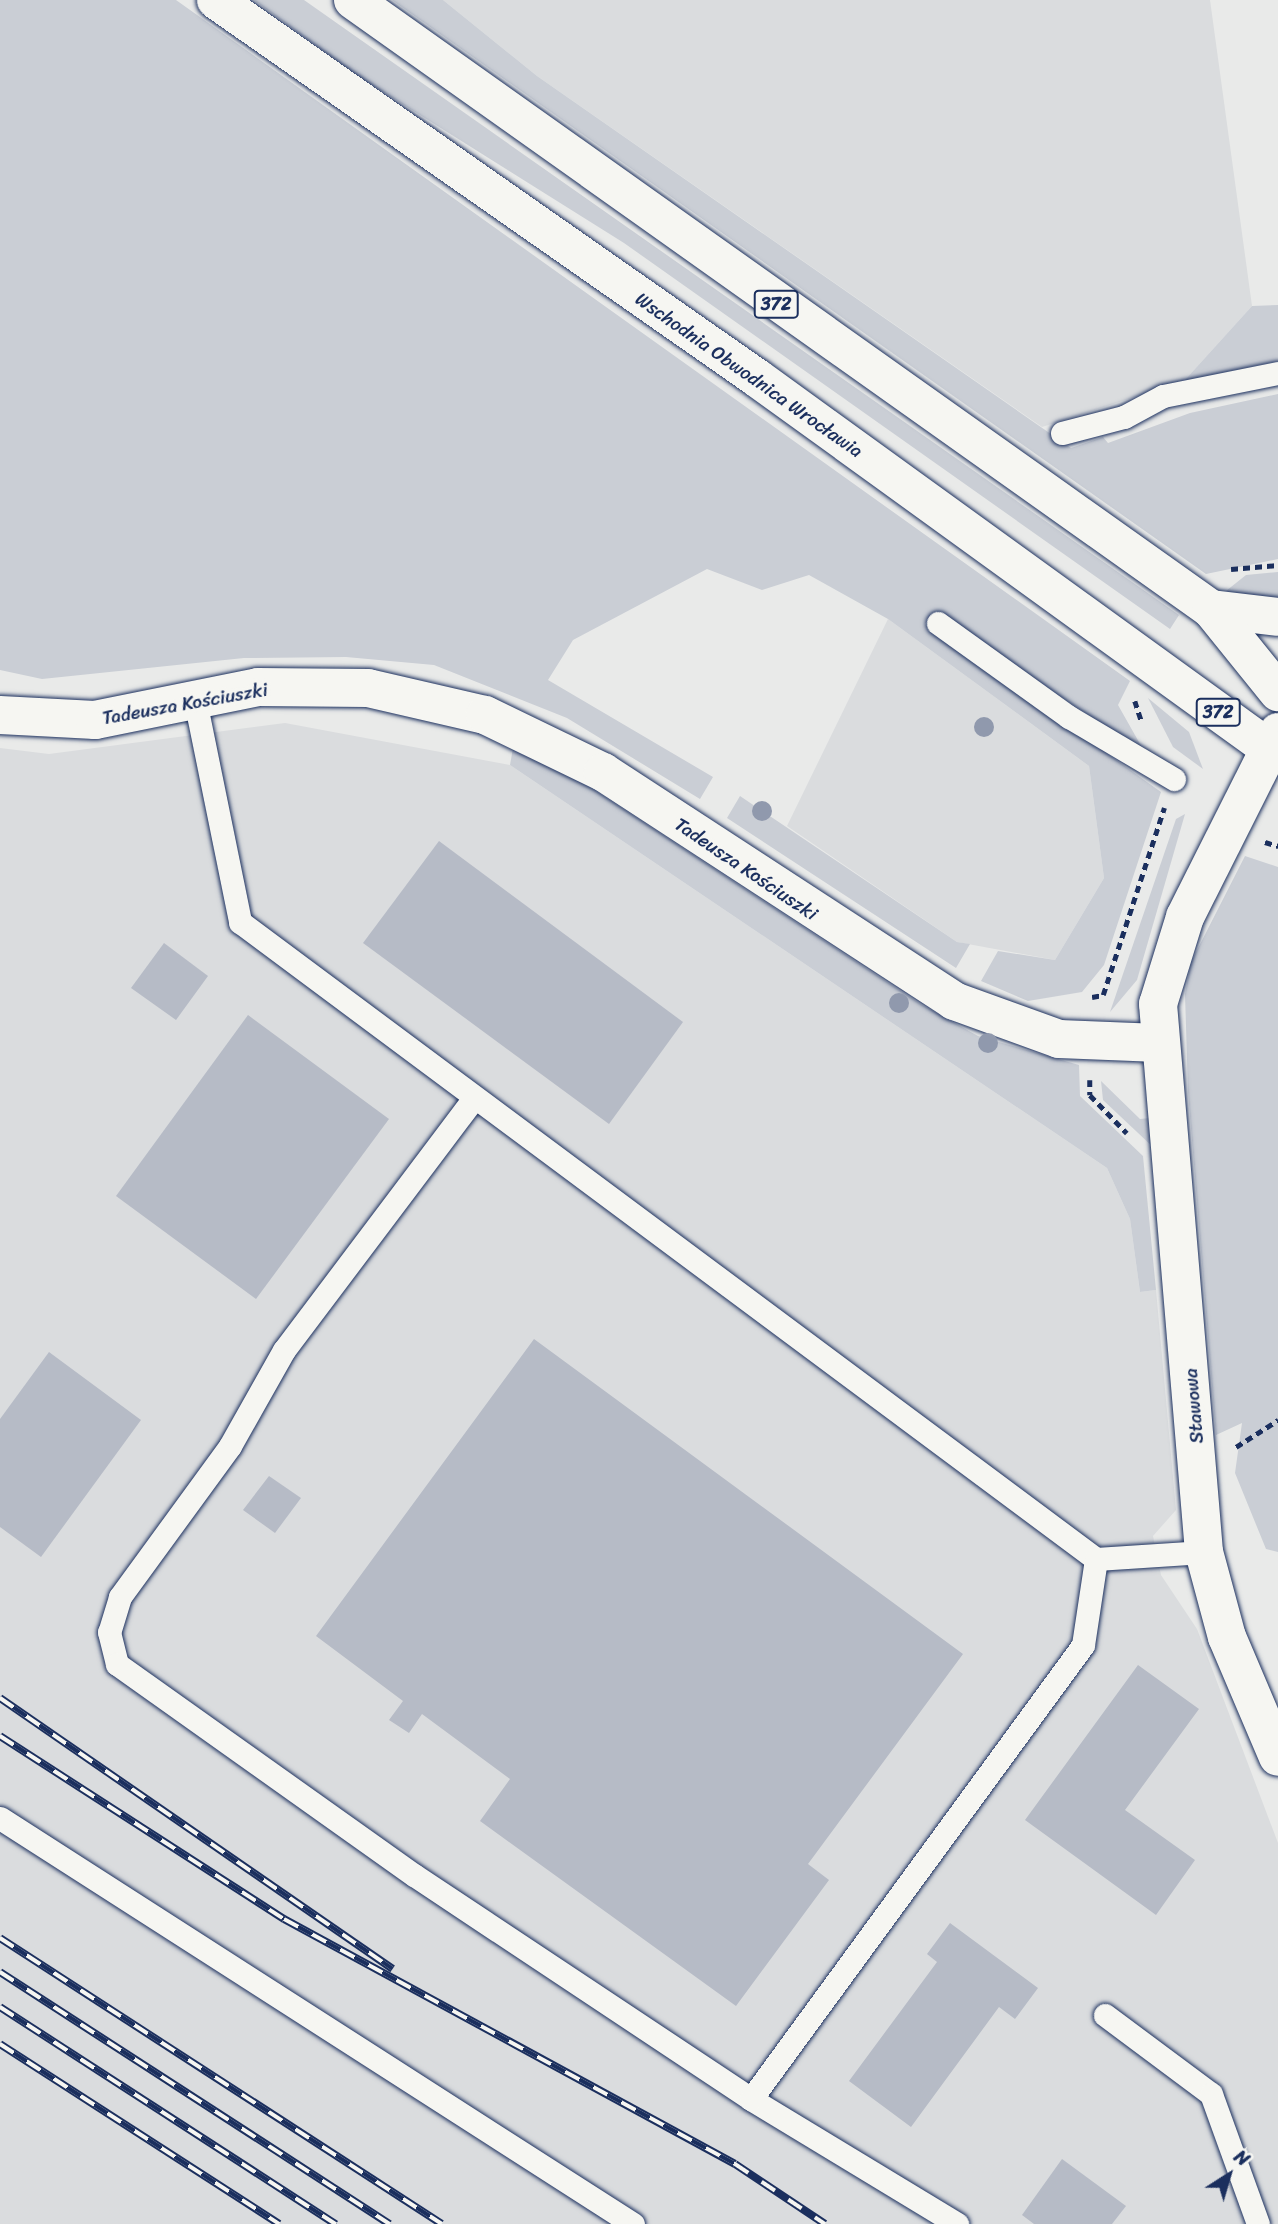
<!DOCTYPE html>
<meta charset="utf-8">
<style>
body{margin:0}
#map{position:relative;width:1278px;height:2224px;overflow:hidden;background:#e9eae9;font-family:Sriracha,sans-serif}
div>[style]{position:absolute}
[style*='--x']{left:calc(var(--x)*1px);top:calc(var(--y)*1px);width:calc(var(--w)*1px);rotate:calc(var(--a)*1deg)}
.built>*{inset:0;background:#dadcde}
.green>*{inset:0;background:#caced5}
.building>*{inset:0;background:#b6bbc6}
.path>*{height:4.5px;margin-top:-2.25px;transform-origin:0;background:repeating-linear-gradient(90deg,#1b2f5e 0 7px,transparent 0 12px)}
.roads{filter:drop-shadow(0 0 2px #1b2f5e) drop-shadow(0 0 2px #1b2f5e)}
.service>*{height:23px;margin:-11.5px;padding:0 11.5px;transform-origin:11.5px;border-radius:11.5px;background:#f6f6f2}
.minor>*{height:38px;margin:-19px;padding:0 19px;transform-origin:19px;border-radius:19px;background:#f6f6f2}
.primary>*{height:38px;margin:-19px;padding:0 19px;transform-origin:19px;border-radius:19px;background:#f6f6f2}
.rail>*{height:8px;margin-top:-4px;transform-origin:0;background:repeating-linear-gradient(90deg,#f6f6f2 0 16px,#1b2f5e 0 32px);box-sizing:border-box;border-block:2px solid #1b2f5e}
.trees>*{width:20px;height:20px;margin:-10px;border-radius:50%;background:#9099ad}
span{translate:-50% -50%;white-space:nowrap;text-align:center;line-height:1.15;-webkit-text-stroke:7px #f6f6f2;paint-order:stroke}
.shield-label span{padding:2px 5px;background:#f6f6f2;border:2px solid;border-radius:5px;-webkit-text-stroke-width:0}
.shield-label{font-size:18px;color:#1b2f5e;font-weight:700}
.street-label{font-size:19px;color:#1b2f5e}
.north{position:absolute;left:1194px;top:2140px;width:70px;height:70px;-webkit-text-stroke:5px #f6f6f2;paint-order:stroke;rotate:37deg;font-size:19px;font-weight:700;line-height:28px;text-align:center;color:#1b2f5e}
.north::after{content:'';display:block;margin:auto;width:24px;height:32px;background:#1b2f5e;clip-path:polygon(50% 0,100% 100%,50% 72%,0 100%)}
</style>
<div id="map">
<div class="built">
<i style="clip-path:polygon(443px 0,1210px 0,1252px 306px,1184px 381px,1042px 427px,537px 76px)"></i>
<i style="clip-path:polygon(888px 619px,1089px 766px,1104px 878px,1055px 960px,957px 942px,787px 826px)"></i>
<i style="clip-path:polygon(285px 723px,510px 765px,1107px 1168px,1130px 1219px,1140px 1292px,1156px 1290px,1176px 1510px,1153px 1536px,1161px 1575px,1197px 1629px,1278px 1843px,1278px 2224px,0 2224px,0 748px,49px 754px)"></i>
</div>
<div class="green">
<i style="clip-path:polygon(0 0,176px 0,1130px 681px,1118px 705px,1144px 751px,934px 614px,925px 624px,1161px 792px,1104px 965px,1082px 992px,1028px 1001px,981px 981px,998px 951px,1055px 960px,1104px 878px,1089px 766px,888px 619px,809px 575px,762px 590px,707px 569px,573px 640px,548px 680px,713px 777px,700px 799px,567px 718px,434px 665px,346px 657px,244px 658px,42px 679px,0 670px)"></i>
<i style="clip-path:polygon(254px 0,304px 0,1179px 615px,1170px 629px,624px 243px,358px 76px)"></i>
<i style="clip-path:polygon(392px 0,443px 0,537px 76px,1071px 448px,1103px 437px,1108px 443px,1190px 413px,1278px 394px,1278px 559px,1206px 574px)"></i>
<i style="clip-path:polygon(1278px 305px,1278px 361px,1184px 381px,1252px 306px)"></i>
<i style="clip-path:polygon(1278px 572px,1278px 608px,1248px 607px,1226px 591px,1246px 575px)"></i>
<i style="clip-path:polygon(1148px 698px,1189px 732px,1203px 769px,1173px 747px)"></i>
<i style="clip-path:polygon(513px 748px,585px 784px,922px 1005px,978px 1036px,1079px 1065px,1080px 1096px,1143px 1156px,1156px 1290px,1140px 1292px,1130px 1219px,1107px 1168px,510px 765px)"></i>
<i style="clip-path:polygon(740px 796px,957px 942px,970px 944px,956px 968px,727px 818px)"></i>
<i style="clip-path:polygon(1185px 814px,1137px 980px,1110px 1012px,1176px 819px)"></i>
<i style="clip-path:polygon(1245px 856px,1278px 867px,1278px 1552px,1266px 1549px,1235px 1473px,1242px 1423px,1216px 1435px,1188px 1091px,1185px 994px,1191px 962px)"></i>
<i style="clip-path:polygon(1101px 1081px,1140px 1119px,1150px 1118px,1154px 1148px,1103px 1100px)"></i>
</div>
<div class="building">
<i style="clip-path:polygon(439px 841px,683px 1022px,609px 1124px,363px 943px)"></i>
<i style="clip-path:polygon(164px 943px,208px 976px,176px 1020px,131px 988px)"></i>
<i style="clip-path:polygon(248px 1015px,389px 1119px,256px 1299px,116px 1196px)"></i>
<i style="clip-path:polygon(534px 1339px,963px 1654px,808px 1864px,829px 1880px,736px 2006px,480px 1821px,510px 1779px,422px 1714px,409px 1733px,389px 1720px,403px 1701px,316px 1636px)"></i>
<i style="clip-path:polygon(49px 1352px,141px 1420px,41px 1557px,0 1527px,0 1419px)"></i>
<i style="clip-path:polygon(269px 1476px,301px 1498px,275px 1533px,243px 1510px)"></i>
<i style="clip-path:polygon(1138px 1665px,1199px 1709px,1125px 1810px,1195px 1860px,1156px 1915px,1025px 1820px)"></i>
<i style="clip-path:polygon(950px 1923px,1038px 1988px,1015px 2019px,999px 2007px,911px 2127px,849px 2081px,937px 1962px,927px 1954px)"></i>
<i style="clip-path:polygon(1062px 2159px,1126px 2206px,1112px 2224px,1034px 2224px,1022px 2215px)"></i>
</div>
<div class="path">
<i style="--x:1231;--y:569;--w:47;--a:-4.9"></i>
<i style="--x:1135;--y:701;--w:22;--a:72"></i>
<i style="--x:1265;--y:842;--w:14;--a:17"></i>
<i style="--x:1103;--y:995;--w:197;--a:-71.9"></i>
<i style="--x:1092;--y:997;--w:11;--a:-10"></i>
<i style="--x:1090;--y:1080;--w:15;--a:90"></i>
<i style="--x:1090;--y:1095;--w:53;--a:45.8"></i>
<i style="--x:1236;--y:1447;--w:50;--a:-32.7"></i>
</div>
<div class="roads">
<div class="service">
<i style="--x:1062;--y:433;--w:64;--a:-14.5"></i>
<i style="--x:1124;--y:417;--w:44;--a:-28.3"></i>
<i style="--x:1163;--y:396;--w:117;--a:-11.3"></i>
<i style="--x:938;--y:623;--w:161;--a:35.7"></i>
<i style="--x:1069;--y:717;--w:122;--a:30.6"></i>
<i style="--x:195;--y:700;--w:227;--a:78.5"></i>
<i style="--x:240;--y:922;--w:1067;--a:36.66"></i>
<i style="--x:474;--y:1098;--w:316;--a:127"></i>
<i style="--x:284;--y:1350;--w:110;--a:119.4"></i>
<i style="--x:230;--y:1446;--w:187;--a:126.1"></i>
<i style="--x:120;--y:1597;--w:37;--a:107"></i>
<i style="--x:109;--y:1632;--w:33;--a:76"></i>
<i style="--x:117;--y:1664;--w:364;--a:35.4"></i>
<i style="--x:414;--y:1875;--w:405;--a:33.6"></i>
<i style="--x:751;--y:2099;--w:241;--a:31.2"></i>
<i style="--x:0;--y:1818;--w:752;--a:32.68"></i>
<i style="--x:1105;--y:2015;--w:132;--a:36.7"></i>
<i style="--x:1211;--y:2094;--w:138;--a:70.1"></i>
<i style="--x:751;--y:2099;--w:562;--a:-53.82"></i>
<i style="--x:1083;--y:1645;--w:87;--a:-81.4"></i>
<i style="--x:1096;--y:1559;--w:108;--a:-3.7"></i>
</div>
<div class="minor">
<i style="--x:1211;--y:609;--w:67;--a:6.8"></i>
<i style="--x:0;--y:715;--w:95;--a:3"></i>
<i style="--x:95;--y:720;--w:166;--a:-11.4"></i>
<i style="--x:258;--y:687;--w:110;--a:0.5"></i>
<i style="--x:368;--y:688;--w:120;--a:13"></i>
<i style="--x:485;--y:715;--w:131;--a:25.8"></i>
<i style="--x:603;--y:772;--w:419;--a:33.1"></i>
<i style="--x:954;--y:1001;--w:112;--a:19.9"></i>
<i style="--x:1059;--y:1039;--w:100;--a:2.3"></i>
<i style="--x:1278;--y:732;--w:207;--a:116.7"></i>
<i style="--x:1185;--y:917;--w:91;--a:107.2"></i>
<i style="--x:1158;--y:1004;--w:550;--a:85.2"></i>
<i style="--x:1204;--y:1552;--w:88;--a:74.9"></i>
<i style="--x:1227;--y:1637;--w:130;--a:67"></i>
</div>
<div class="primary">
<i style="--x:216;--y:0;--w:660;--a:34.94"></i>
<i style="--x:757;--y:378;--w:643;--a:35.89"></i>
<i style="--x:353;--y:0;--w:1052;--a:35.37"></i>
<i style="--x:1211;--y:609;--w:107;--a:51.1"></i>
</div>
</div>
<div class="rail">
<i style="--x:0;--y:1698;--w:477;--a:34.6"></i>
<i style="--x:0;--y:1736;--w:338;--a:32.8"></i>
<i style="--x:284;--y:1919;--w:513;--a:28.51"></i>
<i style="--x:735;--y:2164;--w:108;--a:33.7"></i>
<i style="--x:0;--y:1938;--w:526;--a:32.91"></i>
<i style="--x:0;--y:1972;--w:464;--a:32.9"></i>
<i style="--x:0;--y:2007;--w:400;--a:32.9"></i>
<i style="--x:0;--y:2044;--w:332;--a:32.8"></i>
</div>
<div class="trees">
<i style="left:984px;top:727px"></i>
<i style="left:762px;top:811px"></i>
<i style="left:899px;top:1003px"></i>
<i style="left:988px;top:1043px"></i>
</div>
<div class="shield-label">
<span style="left:776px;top:304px">372</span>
<span style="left:1218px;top:712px">372</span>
</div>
<div class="street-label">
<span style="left:749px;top:375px;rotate:35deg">Wschodnia Obwodnica Wrocławia</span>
<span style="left:185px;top:704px;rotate:-10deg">Tadeusza Kościuszki</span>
<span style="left:746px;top:869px;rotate:34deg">Tadeusza Kościuszki</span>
<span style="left:1194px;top:1406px;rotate:-95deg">Stawowa</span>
</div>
<div class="north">N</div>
</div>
